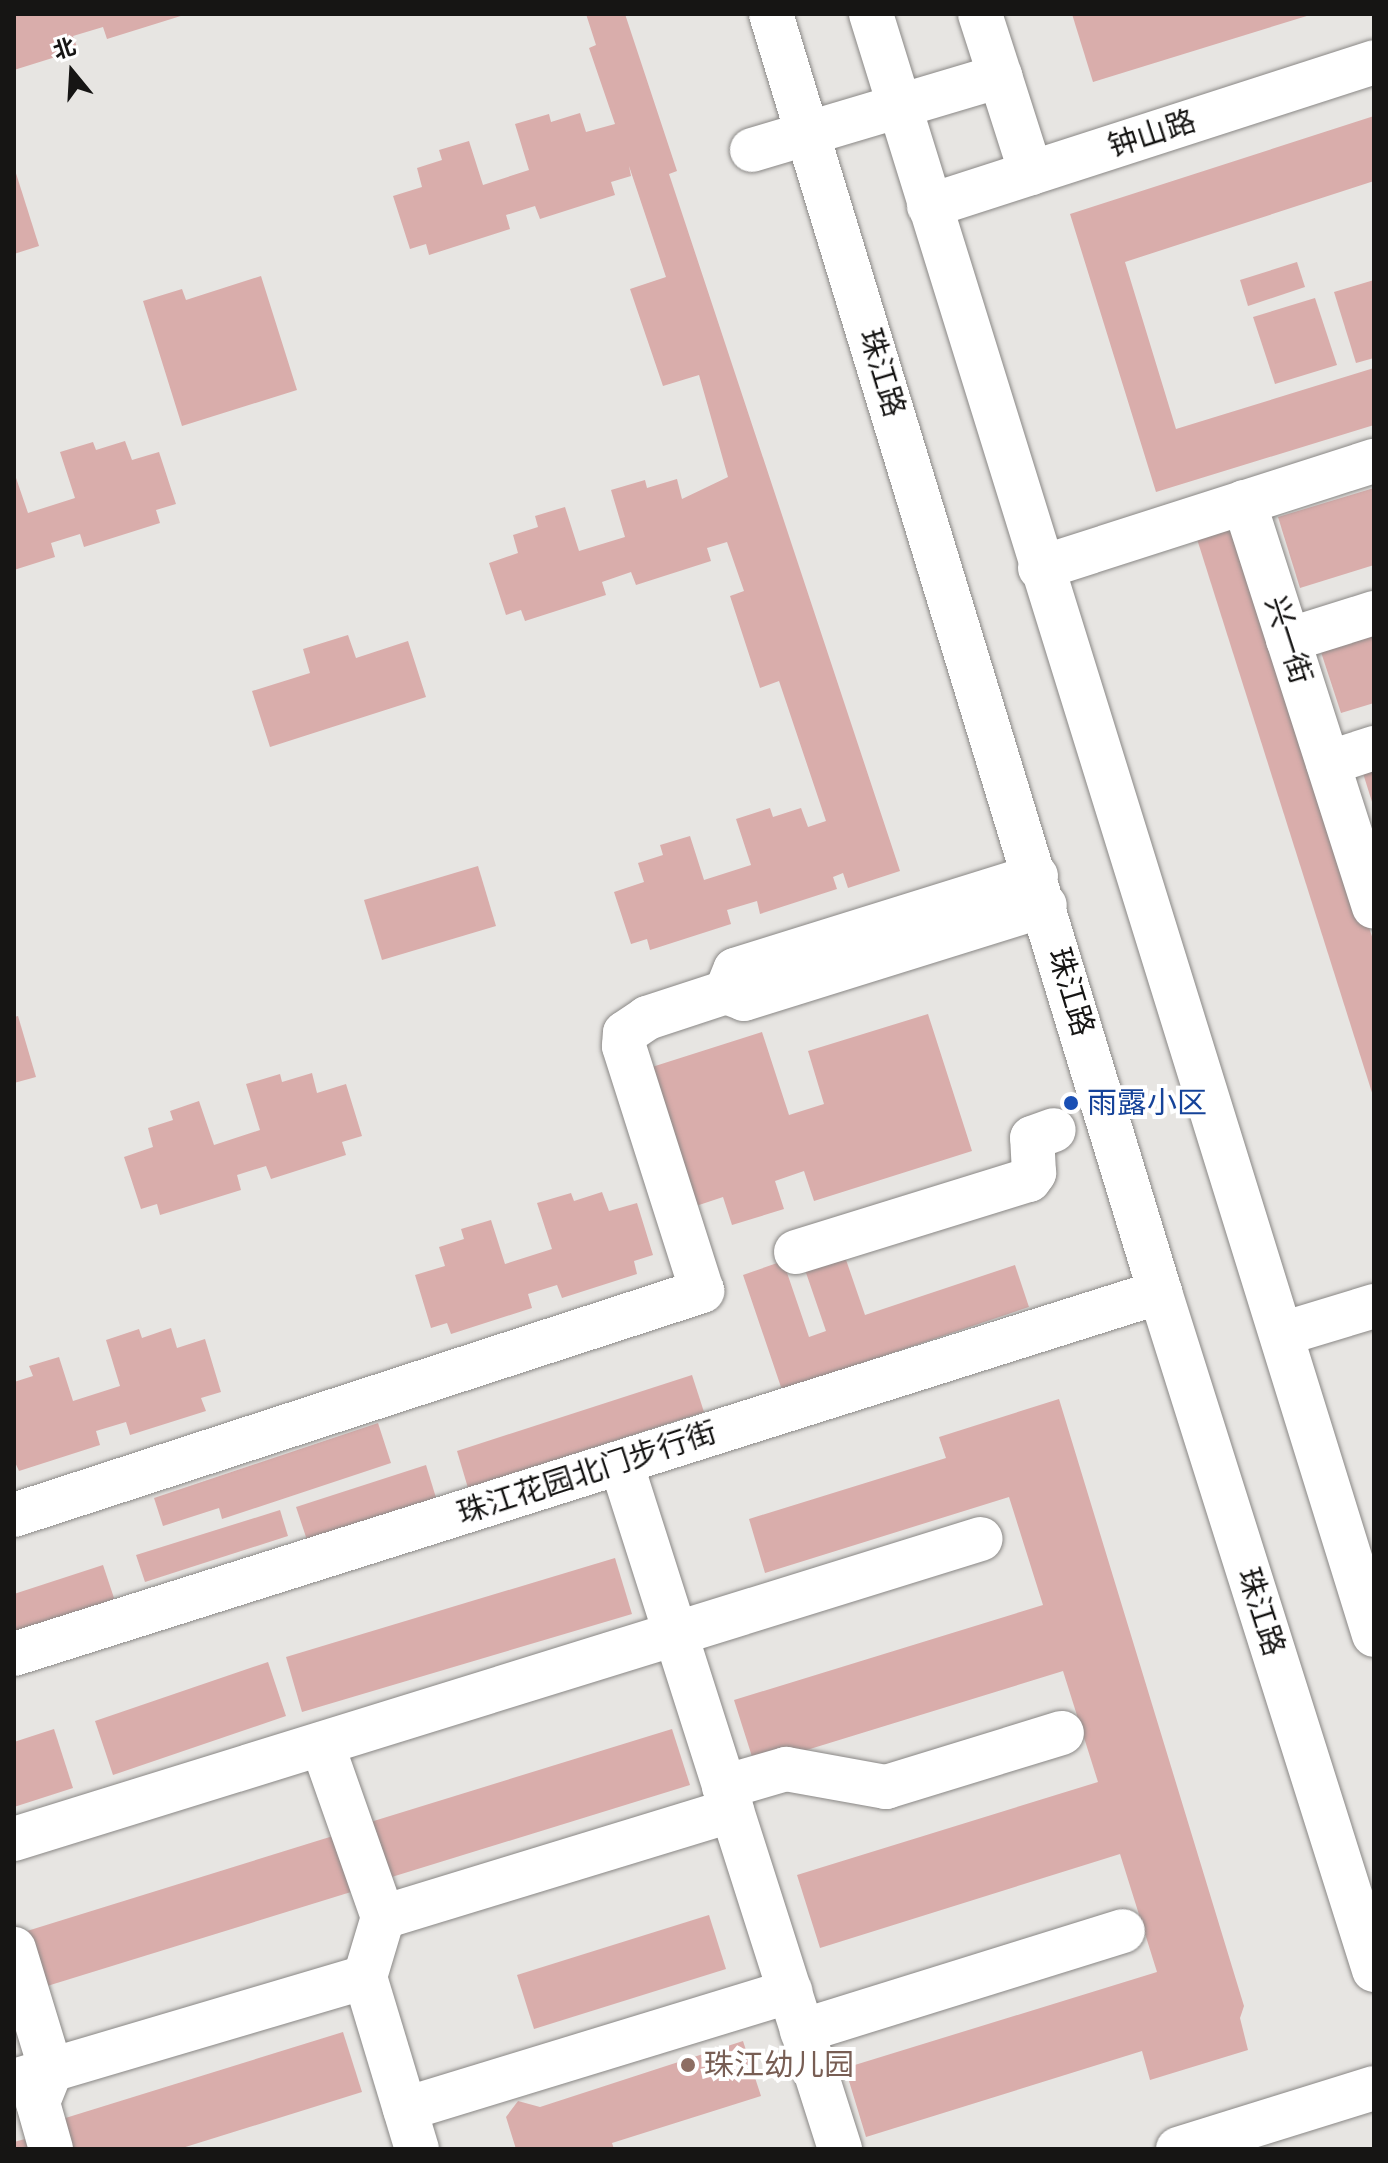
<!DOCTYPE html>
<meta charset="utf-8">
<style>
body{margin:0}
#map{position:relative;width:1388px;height:2163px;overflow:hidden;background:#e7e5e2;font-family:Karla,"Noto Sans SC",sans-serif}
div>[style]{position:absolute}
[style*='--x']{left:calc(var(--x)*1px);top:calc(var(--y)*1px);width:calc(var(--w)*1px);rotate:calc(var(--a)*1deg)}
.building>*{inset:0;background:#d9adab}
.roads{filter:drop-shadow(0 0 2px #8a8886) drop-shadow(0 0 2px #8a8886)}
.minor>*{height:44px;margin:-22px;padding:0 22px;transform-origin:22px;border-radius:22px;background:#fff}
.dots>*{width:22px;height:22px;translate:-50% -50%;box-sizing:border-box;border:4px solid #fff;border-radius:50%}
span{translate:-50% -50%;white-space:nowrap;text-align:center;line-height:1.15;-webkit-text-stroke:8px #fff;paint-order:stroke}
.street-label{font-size:30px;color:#161514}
.transit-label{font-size:30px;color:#164399}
.left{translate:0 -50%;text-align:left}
.education-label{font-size:30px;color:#785e54}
.frame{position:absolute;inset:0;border:16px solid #161514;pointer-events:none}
.north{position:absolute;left:32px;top:32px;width:80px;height:80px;-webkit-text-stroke:6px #fff;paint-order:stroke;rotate:342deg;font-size:22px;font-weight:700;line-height:32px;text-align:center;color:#161514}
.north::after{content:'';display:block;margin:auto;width:28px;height:36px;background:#161514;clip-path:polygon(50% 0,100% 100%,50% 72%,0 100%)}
</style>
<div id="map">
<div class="building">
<i style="clip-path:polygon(14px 14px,184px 14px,184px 15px,107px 39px,103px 27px,73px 36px,78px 50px,14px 70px)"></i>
<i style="clip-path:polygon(586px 14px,625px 14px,677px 171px,669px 174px,900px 871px,848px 888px,843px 873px,833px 877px,837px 889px,760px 914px,757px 901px,727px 910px,731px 924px,650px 950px,647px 939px,631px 944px,614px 892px,644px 882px,638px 863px,663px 855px,660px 845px,690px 836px,704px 880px,751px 865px,736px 819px,770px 808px,773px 817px,801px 808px,808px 827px,826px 821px,779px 681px,760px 688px,730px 596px,744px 591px,727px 542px,707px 548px,711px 561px,636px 585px,631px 572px,602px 582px,606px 595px,525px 621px,521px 610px,506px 615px,489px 563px,518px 553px,513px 535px,538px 527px,535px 516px,565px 507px,579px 551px,625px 537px,611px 490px,645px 480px,647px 488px,677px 479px,682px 499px,728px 477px,699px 375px,663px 386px,630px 289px,666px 277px,629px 166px,631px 176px,611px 182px,615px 195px,540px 219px,535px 206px,506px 215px,510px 229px,429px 255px,426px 244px,410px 249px,393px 196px,422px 187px,417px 168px,442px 160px,439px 150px,469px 141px,483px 185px,529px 170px,515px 124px,549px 114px,551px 122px,580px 113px,586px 132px,615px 124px,589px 48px,596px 45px)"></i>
<i style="clip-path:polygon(1072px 14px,1310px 14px,1310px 15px,1093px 82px)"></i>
<i style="clip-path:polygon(1374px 116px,1374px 181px,1125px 262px,1176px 429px,1374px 368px,1374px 425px,1156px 492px,1070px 214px)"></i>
<i style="clip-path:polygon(14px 167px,39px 246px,14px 254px)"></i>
<i style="clip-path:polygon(1297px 262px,1305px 287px,1248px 306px,1240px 280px)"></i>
<i style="clip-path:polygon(261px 276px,297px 390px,182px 426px,143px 301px,182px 289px,186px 300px)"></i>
<i style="clip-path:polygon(1374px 280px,1374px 358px,1356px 363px,1334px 292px)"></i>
<i style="clip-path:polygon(1315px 298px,1337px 365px,1275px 384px,1253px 317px)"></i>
<i style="clip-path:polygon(125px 441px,132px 460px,159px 452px,176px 504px,156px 510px,160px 523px,84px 547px,80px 534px,51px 543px,55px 557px,14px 570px,14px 472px,28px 513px,75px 498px,60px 452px,93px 442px,96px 450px)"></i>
<i style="clip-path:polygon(1374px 488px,1374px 565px,1300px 588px,1278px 517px)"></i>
<i style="clip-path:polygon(1242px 524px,1374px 943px,1374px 1099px,1197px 539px)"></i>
<i style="clip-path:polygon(1374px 626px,1374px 703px,1341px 713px,1318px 643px)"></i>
<i style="clip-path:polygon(348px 635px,356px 658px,408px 641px,426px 697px,270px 747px,252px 691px,310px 673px,303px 649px)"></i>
<i style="clip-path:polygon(1374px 763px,1374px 804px,1373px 805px,1361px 767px)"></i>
<i style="clip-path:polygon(478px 866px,496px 926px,382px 960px,364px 900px)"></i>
<i style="clip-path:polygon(928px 1014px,972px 1151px,814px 1201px,804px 1171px,775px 1181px,784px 1209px,732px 1225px,723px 1197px,696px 1206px,652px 1067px,762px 1032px,789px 1115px,824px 1104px,808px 1051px)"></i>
<i style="clip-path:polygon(18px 1016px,36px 1077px,14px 1083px,14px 1017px)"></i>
<i style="clip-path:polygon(312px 1073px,317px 1093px,346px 1084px,362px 1136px,342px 1142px,346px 1155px,271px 1179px,266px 1166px,237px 1175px,241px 1190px,160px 1215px,157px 1204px,141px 1209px,124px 1157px,153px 1147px,148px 1128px,173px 1120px,170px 1111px,199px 1101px,214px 1145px,260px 1130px,246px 1084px,280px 1074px,282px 1082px)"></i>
<i style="clip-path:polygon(602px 1192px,609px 1211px,637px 1203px,653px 1255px,634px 1261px,637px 1274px,562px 1298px,557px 1285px,528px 1294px,532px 1308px,451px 1334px,447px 1323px,431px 1328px,415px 1275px,445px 1266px,439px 1247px,464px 1239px,461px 1229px,491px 1220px,505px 1264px,552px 1249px,537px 1203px,571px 1193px,574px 1201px)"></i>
<i style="clip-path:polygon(843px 1251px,865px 1315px,1015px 1265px,1029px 1307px,782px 1390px,743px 1275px,783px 1261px,809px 1337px,826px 1331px,803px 1264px)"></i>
<i style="clip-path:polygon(171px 1328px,177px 1348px,205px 1339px,221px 1392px,201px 1398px,206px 1411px,130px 1435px,126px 1422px,96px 1431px,100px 1445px,19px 1471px,14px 1460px,14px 1382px,33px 1376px,29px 1366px,59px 1357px,73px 1401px,120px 1386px,106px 1340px,139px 1329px,142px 1338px)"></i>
<i style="clip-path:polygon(692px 1375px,704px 1412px,468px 1488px,457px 1451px)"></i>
<i style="clip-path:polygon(1059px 1399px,1244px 2006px,1240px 2018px,1248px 2050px,1150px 2080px,1142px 2051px,866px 2137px,845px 2068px,1157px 1972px,1120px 1854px,820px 1948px,797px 1875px,1098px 1782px,1063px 1671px,755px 1766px,734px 1700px,1043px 1605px,1009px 1497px,765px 1573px,749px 1519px,946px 1458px,939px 1437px)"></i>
<i style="clip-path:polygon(378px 1423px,391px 1463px,222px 1519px,219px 1508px,163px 1526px,154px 1498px)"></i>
<i style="clip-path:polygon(426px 1465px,437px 1501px,308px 1543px,296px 1507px)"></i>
<i style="clip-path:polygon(280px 1510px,288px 1536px,145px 1582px,136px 1555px)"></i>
<i style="clip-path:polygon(615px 1558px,632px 1614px,302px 1712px,286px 1657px)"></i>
<i style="clip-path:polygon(103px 1565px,115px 1601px,14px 1634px,14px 1594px)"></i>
<i style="clip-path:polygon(268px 1662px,286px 1716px,113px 1775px,95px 1721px)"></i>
<i style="clip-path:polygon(54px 1729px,73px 1788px,14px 1807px,14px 1742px)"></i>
<i style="clip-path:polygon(672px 1729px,690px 1785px,382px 1880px,364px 1824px)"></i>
<i style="clip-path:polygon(333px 1836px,351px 1892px,44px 1987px,27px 1931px)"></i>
<i style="clip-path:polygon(709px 1915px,726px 1969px,534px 2029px,517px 1975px)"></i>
<i style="clip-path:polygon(343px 2032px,362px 2092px,179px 2149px,68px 2149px,59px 2120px)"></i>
<i style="clip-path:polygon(743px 2041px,761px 2096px,612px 2143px,614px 2149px,516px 2149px,506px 2117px,518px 2101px,540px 2107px)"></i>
<i style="clip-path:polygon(25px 2139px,28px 2149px,14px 2149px,14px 2142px)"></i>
</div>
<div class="roads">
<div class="minor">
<i style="--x:771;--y:14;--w:1336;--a:73.07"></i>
<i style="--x:1160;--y:1292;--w:711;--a:72.48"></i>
<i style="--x:871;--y:14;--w:1697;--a:72.76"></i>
<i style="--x:1000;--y:76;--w:102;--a:72.3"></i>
<i style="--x:752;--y:150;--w:259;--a:-16.6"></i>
<i style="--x:1000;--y:76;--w:65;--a:-107.9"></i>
<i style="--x:929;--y:206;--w:468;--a:-17.9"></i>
<i style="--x:1244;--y:502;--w:425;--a:72.2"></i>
<i style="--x:1040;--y:568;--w:351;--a:-17.8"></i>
<i style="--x:1288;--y:640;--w:90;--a:-17.4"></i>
<i style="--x:1328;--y:763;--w:48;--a:-18.1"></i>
<i style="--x:1036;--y:876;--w:315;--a:162.7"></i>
<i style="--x:735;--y:970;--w:24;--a:112"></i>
<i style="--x:726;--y:992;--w:19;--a:21"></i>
<i style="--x:744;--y:999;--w:315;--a:-17.3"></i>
<i style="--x:796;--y:1252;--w:244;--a:-17.2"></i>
<i style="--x:1029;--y:1180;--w:9;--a:-54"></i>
<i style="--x:1034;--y:1173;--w:35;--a:-93"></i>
<i style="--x:1032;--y:1138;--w:23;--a:-20"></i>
<i style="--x:1282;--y:1334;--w:96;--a:-16.9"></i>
<i style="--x:621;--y:1463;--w:720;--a:72.29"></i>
<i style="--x:14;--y:1515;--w:724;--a:-18.03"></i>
<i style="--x:702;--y:1291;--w:257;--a:-107.7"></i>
<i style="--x:624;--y:1046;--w:13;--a:-86"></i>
<i style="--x:625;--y:1033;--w:27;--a:-34"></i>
<i style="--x:647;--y:1018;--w:83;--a:-18.2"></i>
<i style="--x:14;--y:1654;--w:1202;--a:-17.53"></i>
<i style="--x:322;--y:1744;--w:183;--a:70.6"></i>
<i style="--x:383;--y:1917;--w:63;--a:106.7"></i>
<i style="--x:365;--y:1977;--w:180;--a:73.2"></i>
<i style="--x:724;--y:1787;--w:65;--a:-16.2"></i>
<i style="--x:786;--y:1769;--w:102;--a:10.2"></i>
<i style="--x:886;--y:1787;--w:184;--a:-17.1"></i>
<i style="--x:14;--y:1839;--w:1012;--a:-17.24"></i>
<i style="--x:383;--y:1917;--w:365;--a:-17"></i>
<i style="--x:14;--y:1949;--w:127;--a:73"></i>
<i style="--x:51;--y:2070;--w:35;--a:112"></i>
<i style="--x:38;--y:2103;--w:48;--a:74.2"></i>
<i style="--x:802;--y:2031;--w:336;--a:-17.3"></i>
<i style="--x:14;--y:2081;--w:366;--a:-16.5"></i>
<i style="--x:405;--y:2109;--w:403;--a:-17"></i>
<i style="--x:1178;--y:2149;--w:205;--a:-17.3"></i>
</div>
</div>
<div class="dots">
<i style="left:1071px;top:1103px;background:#1a4fb4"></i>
<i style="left:688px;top:2065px;background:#8d6e63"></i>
</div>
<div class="street-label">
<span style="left:1152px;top:134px;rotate:-18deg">钟山路</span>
<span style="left:882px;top:373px;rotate:73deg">珠江路</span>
<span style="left:1288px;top:640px;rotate:72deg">兴一街</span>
<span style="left:1071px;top:992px;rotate:73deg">珠江路</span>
<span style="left:587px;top:1473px;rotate:-18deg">珠江花园北门步行街</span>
<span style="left:1261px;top:1612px;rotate:72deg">珠江路</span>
</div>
<div class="transit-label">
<span class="left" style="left:1087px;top:1103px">雨露小区</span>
</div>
<div class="education-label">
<span class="left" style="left:704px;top:2065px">珠江幼儿园</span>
</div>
<div class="frame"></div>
<div class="north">北</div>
</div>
